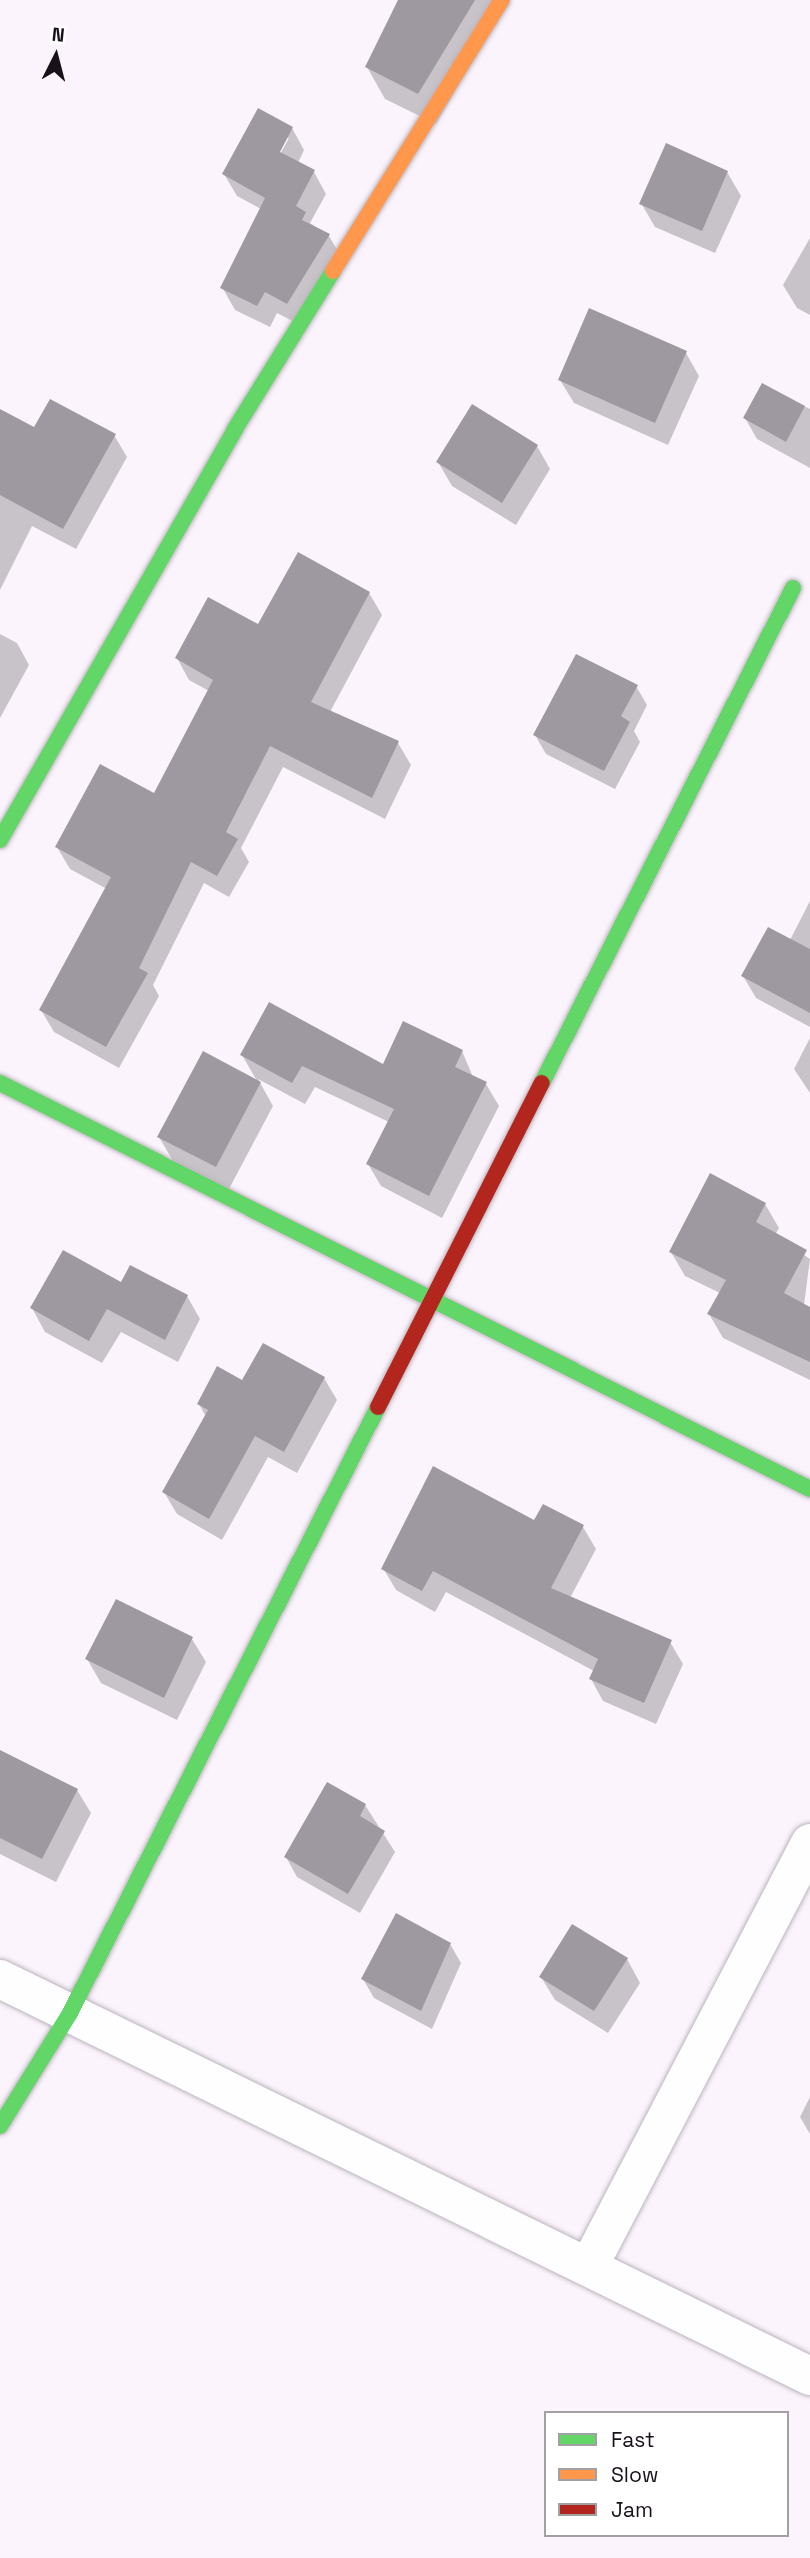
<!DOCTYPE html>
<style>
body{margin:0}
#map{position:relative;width:810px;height:2558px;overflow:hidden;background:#fbf4fc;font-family:"Space Grotesk",sans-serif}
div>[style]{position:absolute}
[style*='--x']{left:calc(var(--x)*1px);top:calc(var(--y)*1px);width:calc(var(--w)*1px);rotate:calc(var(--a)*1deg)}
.shadow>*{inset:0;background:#0003}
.building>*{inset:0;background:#9e99a1}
.roads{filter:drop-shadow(0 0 2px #bbb4bc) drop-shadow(0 0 2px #bbb4bc)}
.street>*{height:38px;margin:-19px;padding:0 19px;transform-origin:19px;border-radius:19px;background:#fefdff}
.fast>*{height:16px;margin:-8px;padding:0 8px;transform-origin:8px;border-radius:8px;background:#63d668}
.slow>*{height:16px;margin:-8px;padding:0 8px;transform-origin:8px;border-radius:8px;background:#ff974d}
.jam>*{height:16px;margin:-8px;padding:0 8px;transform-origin:8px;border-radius:8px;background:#b3261e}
span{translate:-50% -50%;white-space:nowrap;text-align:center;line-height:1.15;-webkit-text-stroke:7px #fff;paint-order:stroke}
.legend{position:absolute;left:544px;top:2411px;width:245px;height:126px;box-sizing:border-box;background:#fff;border:2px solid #a3a0a3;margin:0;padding:9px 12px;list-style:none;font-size:21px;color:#181119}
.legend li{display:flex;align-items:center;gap:14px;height:35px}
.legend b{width:35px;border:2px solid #a3a0a3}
.north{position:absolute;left:21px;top:21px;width:70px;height:70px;-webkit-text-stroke:5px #fff;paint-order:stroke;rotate:6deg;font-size:19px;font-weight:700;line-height:28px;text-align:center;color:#181119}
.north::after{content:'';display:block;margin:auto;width:24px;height:32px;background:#181119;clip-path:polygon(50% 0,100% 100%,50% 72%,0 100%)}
</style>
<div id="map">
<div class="shadow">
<i style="clip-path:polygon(400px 0,508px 0,436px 124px,385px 99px,367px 67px)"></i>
<i style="clip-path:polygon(evenodd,292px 128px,304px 150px,298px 163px,314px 172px,326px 194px,310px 223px,329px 236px,342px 258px,300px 325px,277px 313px,270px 327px,235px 310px,222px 287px,261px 209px,237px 196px,224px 174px,292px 128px,285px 138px,289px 138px,277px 160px,274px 159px,285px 138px)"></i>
<i style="clip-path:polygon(727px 172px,741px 196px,715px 253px,655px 227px,641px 203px)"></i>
<i style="clip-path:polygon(810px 238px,810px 315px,797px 308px,783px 285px)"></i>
<i style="clip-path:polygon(686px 353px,699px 376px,668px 445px,574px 403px,560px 380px)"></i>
<i style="clip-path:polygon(763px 386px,810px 409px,810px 468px,757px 439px,745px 418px)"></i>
<i style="clip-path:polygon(0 411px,34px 429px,114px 435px,127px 457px,76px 549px,32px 526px,0 590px)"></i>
<i style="clip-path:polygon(537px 446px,550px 469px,516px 525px,452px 486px,438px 462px)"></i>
<i style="clip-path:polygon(369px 593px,382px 615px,330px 712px,398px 743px,411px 765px,385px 819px,283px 767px,241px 848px,249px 862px,229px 897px,204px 883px,153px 985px,159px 996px,119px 1068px,54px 1032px,41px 1010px,107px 889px,70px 869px,57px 847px,155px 795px,209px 691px,189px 680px,177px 658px)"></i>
<i style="clip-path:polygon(0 634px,17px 643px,29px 665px,0 718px)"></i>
<i style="clip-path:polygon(636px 686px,647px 705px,634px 731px,640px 742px,615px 789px,546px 754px,535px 735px)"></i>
<i style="clip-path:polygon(810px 901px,810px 1027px,756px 998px,743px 976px,790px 940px)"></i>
<i style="clip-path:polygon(810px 1038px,810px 1093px,794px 1069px)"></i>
<i style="clip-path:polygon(462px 1051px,473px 1077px,486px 1084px,499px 1106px,442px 1218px,381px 1186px,368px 1164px,389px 1122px,315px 1087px,305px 1104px,258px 1079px,273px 1106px,229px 1189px,173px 1161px,159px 1137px,257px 1081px,242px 1055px,383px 1066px)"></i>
<i style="clip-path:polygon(765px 1204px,779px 1228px,775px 1235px,810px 1259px,804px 1305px,810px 1309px,810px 1380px,723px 1338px,709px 1314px,720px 1293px,685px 1276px,671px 1252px)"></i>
<i style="clip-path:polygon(122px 1285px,187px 1296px,200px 1319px,178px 1362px,121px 1332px,102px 1363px,45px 1332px,32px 1308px)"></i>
<i style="clip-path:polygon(324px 1378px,337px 1400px,297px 1473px,268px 1457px,222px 1540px,177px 1514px,164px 1492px,206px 1417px,199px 1404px,243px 1382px)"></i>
<i style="clip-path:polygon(544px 1506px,583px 1527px,596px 1549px,570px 1598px,670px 1642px,683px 1664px,656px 1724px,603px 1701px,591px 1679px,594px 1671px,446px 1592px,435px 1612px,396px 1590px,383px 1568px,535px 1523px)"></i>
<i style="clip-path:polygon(116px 1601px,192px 1639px,206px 1662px,177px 1720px,101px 1683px,87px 1659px)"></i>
<i style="clip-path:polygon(0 1757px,77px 1790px,91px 1813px,56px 1882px,0 1854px)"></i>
<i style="clip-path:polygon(365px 1805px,395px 1852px,360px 1913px,297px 1877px,286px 1857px)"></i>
<i style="clip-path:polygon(450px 1944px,461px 1963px,432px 2029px,374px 1998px,363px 1979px)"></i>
<i style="clip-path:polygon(627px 1959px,640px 1983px,608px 2033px,555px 2000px,541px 1977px)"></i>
<i style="clip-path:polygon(810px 2097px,810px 2134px,800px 2117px)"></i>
</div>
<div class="building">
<i style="clip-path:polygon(398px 0,475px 0,418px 94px,365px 67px)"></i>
<i style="clip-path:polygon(258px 108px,293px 127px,280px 152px,315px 170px,296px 206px,306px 212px,302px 220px,330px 234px,287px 304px,265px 292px,257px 306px,220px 288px,265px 198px,222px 174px)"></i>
<i style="clip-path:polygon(666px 143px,728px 171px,702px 231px,639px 204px)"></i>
<i style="clip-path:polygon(589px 308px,687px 351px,655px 423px,558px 380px)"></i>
<i style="clip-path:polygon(762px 383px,805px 406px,786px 442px,743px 418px)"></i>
<i style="clip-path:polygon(50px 399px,116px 434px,63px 529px,0 495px,0 409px,34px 427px)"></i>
<i style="clip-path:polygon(472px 404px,538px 445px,502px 503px,436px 462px)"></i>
<i style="clip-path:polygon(298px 552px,370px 592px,311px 702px,399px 741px,372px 798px,270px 746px,226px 832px,238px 839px,217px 876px,191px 862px,139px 968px,148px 973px,106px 1047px,39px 1010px,111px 877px,55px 847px,100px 764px,154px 793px,213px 680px,175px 658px,208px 597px,258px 624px)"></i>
<i style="clip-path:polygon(576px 654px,638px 685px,621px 716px,630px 722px,604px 771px,533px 735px)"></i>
<i style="clip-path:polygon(768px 927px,810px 949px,810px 1013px,741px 976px)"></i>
<i style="clip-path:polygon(269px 1002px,383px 1064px,403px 1021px,463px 1050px,455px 1067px,487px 1082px,429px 1196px,366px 1164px,394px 1109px,302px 1066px,292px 1083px,240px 1055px)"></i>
<i style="clip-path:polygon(203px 1051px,261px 1082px,216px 1167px,157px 1137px)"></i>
<i style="clip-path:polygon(710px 1173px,766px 1203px,756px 1222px,807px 1250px,784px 1293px,810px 1307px,810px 1362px,707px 1314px,726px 1280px,669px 1252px)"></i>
<i style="clip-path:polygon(63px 1250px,121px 1282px,130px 1265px,188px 1295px,165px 1340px,107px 1309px,89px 1341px,30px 1308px)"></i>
<i style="clip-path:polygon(263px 1343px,325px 1377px,284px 1452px,255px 1436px,209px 1519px,162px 1492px,208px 1410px,197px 1404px,217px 1366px,242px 1380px)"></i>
<i style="clip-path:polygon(433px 1466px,534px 1520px,543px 1504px,584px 1525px,551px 1588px,672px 1640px,644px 1703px,589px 1679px,598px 1659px,433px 1571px,422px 1591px,381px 1569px)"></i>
<i style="clip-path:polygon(116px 1599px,193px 1637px,164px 1698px,85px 1659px)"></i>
<i style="clip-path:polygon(0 1750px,78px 1789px,42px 1859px,0 1838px)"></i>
<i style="clip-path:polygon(327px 1782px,366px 1804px,360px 1816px,385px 1831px,348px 1894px,284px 1857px)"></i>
<i style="clip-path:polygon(396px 1913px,451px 1943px,421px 2011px,361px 1979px)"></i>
<i style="clip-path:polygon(572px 1924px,628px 1958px,594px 2011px,539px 1977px)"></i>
</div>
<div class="roads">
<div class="street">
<i style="--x:0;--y:1979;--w:902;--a:26.11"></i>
<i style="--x:590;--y:2264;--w:475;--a:-62.4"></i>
</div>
<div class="fast">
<i style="--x:0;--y:840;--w:473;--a:-60.2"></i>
<i style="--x:235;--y:429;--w:186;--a:-58.2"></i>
<i style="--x:0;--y:1083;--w:906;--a:26.62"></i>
<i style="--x:542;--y:1083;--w:555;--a:-63.11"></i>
<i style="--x:0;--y:2126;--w:133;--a:-58.2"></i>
<i style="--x:70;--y:2013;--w:680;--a:-63.06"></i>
</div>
<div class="slow">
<i style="--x:333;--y:271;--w:319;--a:-58.1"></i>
</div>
<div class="jam">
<i style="--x:378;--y:1407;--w:363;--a:-63.2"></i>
</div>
</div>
<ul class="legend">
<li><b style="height:9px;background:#63d668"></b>Fast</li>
<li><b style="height:9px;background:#ff974d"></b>Slow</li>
<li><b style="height:9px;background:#b3261e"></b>Jam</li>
</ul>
<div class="north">N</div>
</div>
